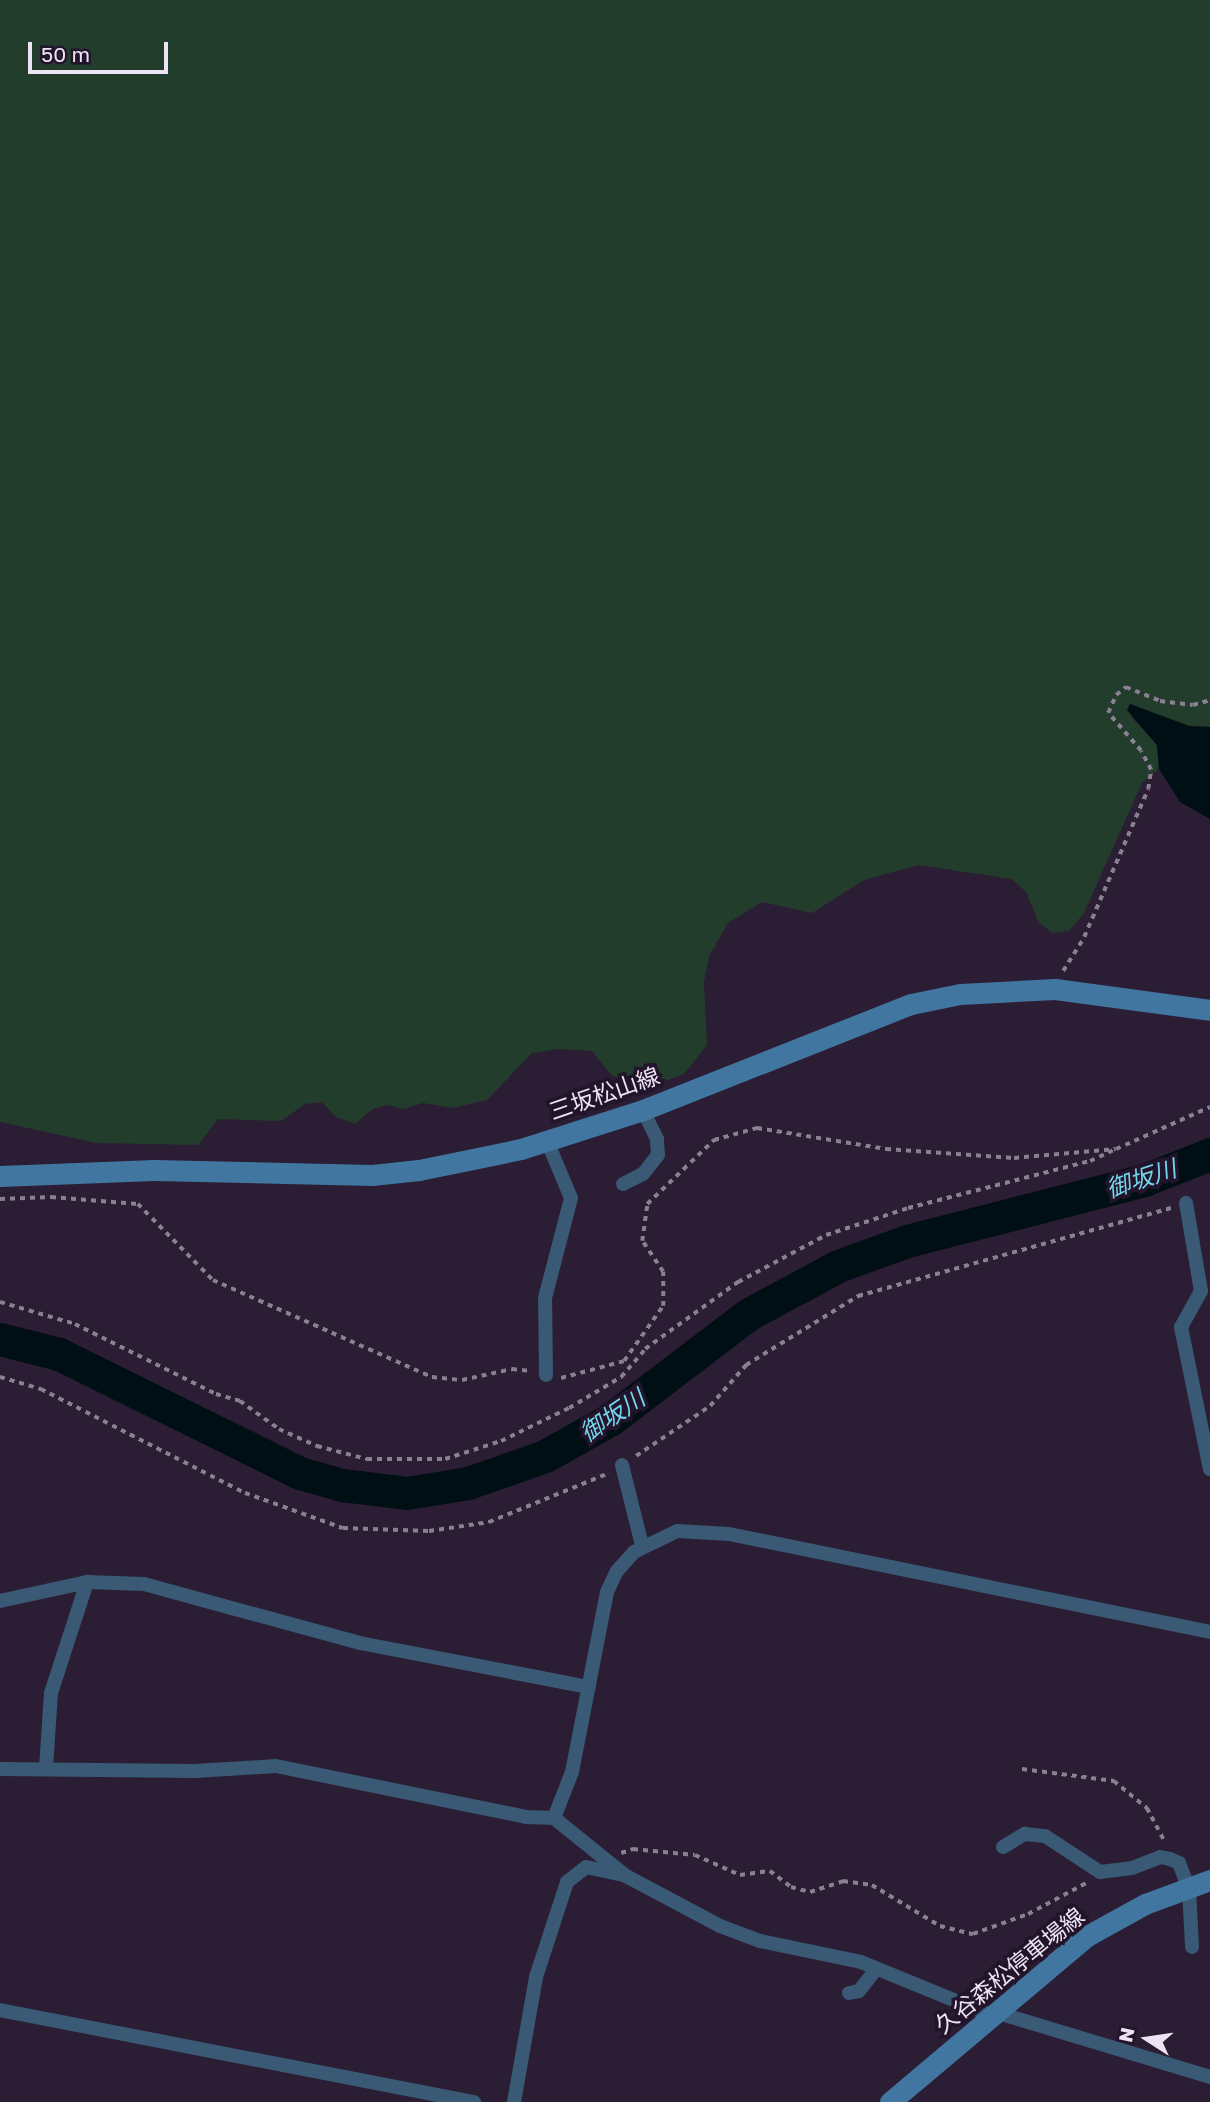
<!DOCTYPE html>
<meta charset="utf-8">
<style>
body{margin:0}
#map{position:relative;width:1210px;height:2102px;overflow:hidden;background:#2b1d34;font-family:"Golos Text","Noto Sans JP",sans-serif}
div>[style]{position:absolute}
[style*='--x']{left:calc(var(--x)*1px);top:calc(var(--y)*1px);width:calc(var(--w)*1px);rotate:calc(var(--a)*1deg)}
.green>*{inset:0;background:#223d2b}
.water>*{inset:0;background:#000f14}
.river>*{height:33px;margin:-16.5px;padding:0 16.5px;transform-origin:16.5px;border-radius:16.5px;background:#000f14}
.path>*{height:3.5px;margin-top:-1.75px;transform-origin:0;background:repeating-linear-gradient(90deg,#8b8093 0 5px,transparent 0 10px)}
.street>*{height:14px;margin:-7px;padding:0 7px;transform-origin:7px;border-radius:7px;background:#395974}
.secondary>*{height:21px;margin:-10.5px;padding:0 10.5px;transform-origin:10.5px;border-radius:10.5px;background:#4176a1}
span{translate:-50% -50%;white-space:nowrap;text-align:center;line-height:1.15;-webkit-text-stroke:7px #22142a;paint-order:stroke}
.street-label{font-size:23px;color:#ede4f3}
.water-label{font-size:24px;color:#73d6ed;font-style:italic}
.north{position:absolute;left:1112px;top:2004px;width:70px;height:70px;-webkit-text-stroke:5px #22142a;paint-order:stroke;rotate:282deg;font-size:19px;font-weight:700;line-height:28px;text-align:center;color:#ede4f3}
.north::after{content:'';display:block;margin:auto;width:24px;height:32px;background:#ede4f3;clip-path:polygon(50% 0,100% 100%,50% 72%,0 100%)}
.scale{position:absolute;left:28px;top:42px;width:140px;height:32px;box-sizing:border-box;border:4px solid #ede4f3;border-top:0;padding-left:9px;font-size:21px;line-height:24px;white-space:nowrap;color:#ede4f3;-webkit-text-stroke:5px #22142a;paint-order:stroke}
</style>
<div id="map">
<div class="green">
<i style="clip-path:polygon(0 0,1210px 0,1210px 727px,1189px 726px,1130px 704px,1128px 710px,1133px 719px,1157px 745px,1159px 769px,1142px 783px,1084px 913px,1069px 931px,1053px 933px,1039px 923px,1026px 892px,1012px 879px,918px 865px,864px 880px,812px 913px,762px 902px,728px 923px,709px 956px,704px 982px,707px 1045px,684px 1074px,654px 1085px,612px 1076px,592px 1051px,559px 1049px,532px 1053px,487px 1100px,453px 1108px,423px 1103px,404px 1109px,387px 1105px,373px 1109px,355px 1124px,336px 1117px,322px 1102px,305px 1104px,281px 1121px,218px 1119px,198px 1145px,97px 1143px,0 1122px)"></i>
</div>
<div class="water">
<i style="clip-path:polygon(1130px 704px,1189px 726px,1210px 727px,1210px 819px,1180px 802px,1159px 769px,1157px 745px,1127px 710px)"></i>
</div>
<div class="river">
<i style="--x:0;--y:1339;--w:61;--a:14.3"></i>
<i style="--x:59;--y:1354;--w:269;--a:26.3"></i>
<i style="--x:300;--y:1473;--w:44;--a:15.9"></i>
<i style="--x:342;--y:1485;--w:65;--a:7"></i>
<i style="--x:407;--y:1493;--w:62;--a:-9.3"></i>
<i style="--x:468;--y:1483;--w:82;--a:-19.3"></i>
<i style="--x:545;--y:1456;--w:76;--a:-29.3"></i>
<i style="--x:611;--y:1419;--w:173;--a:-37.3"></i>
<i style="--x:749;--y:1314;--w:101;--a:-28.3"></i>
<i style="--x:838;--y:1266;--w:73;--a:-19.9"></i>
<i style="--x:907;--y:1241;--w:245;--a:-14.4"></i>
<i style="--x:1144;--y:1180;--w:71;--a:-21.5"></i>
</div>
<div class="path">
<i style="--x:1063;--y:971;--w:40;--a:-58"></i>
<i style="--x:1084;--y:937;--w:161;--a:-66.6"></i>
<i style="--x:1148;--y:789;--w:19;--a:-81"></i>
<i style="--x:1151;--y:770;--w:21;--a:-118"></i>
<i style="--x:1141;--y:751;--w:50;--a:-131"></i>
<i style="--x:1108;--y:713;--w:20;--a:-66"></i>
<i style="--x:1116;--y:695;--w:13;--a:-39"></i>
<i style="--x:1126;--y:687;--w:37;--a:22"></i>
<i style="--x:1160;--y:701;--w:33;--a:7"></i>
<i style="--x:1193;--y:705;--w:18;--a:-16"></i>
<i style="--x:0;--y:1199;--w:51;--a:-2.2"></i>
<i style="--x:51;--y:1197;--w:87;--a:4.6"></i>
<i style="--x:138;--y:1204;--w:107;--a:45.4"></i>
<i style="--x:213;--y:1280;--w:240;--a:23.9"></i>
<i style="--x:432;--y:1377;--w:30;--a:6"></i>
<i style="--x:462;--y:1380;--w:51;--a:-12.4"></i>
<i style="--x:512;--y:1369;--w:18;--a:6"></i>
<i style="--x:0;--y:1302;--w:78;--a:16.3"></i>
<i style="--x:75;--y:1324;--w:157;--a:26.4"></i>
<i style="--x:216;--y:1394;--w:25;--a:16"></i>
<i style="--x:240;--y:1401;--w:48;--a:35.7"></i>
<i style="--x:279;--y:1429;--w:42;--a:24.1"></i>
<i style="--x:317;--y:1446;--w:52;--a:14.6"></i>
<i style="--x:367;--y:1459;--w:78;--a:0"></i>
<i style="--x:445;--y:1459;--w:59;--a:-17.8"></i>
<i style="--x:501;--y:1441;--w:76;--a:-25.9"></i>
<i style="--x:569;--y:1408;--w:61;--a:-30.8"></i>
<i style="--x:621;--y:1377;--w:37;--a:-49"></i>
<i style="--x:645;--y:1349;--w:115;--a:-35.8"></i>
<i style="--x:738;--y:1282;--w:100;--a:-28.1"></i>
<i style="--x:826;--y:1235;--w:86;--a:-18.2"></i>
<i style="--x:908;--y:1208;--w:188;--a:-14.5"></i>
<i style="--x:1090;--y:1161;--w:26;--a:-25"></i>
<i style="--x:0;--y:1377;--w:43;--a:16.3"></i>
<i style="--x:41;--y:1389;--w:229;--a:27"></i>
<i style="--x:245;--y:1493;--w:104;--a:19.7"></i>
<i style="--x:343;--y:1528;--w:86;--a:2"></i>
<i style="--x:429;--y:1531;--w:61;--a:-8.5"></i>
<i style="--x:489;--y:1522;--w:130;--a:-22.2"></i>
<i style="--x:561;--y:1378;--w:65;--a:-15.1"></i>
<i style="--x:624;--y:1361;--w:67;--a:-54.7"></i>
<i style="--x:663;--y:1306;--w:34;--a:-90"></i>
<i style="--x:663;--y:1272;--w:37;--a:-124"></i>
<i style="--x:642;--y:1241;--w:37;--a:-82"></i>
<i style="--x:647;--y:1204;--w:93;--a:-43.7"></i>
<i style="--x:714;--y:1140;--w:45;--a:-15.6"></i>
<i style="--x:757;--y:1128;--w:131;--a:9.2"></i>
<i style="--x:886;--y:1149;--w:128;--a:4"></i>
<i style="--x:1014;--y:1158;--w:102;--a:-5"></i>
<i style="--x:1116;--y:1149;--w:103;--a:-24.1"></i>
<i style="--x:636;--y:1456;--w:89;--a:-34"></i>
<i style="--x:710;--y:1406;--w:55;--a:-48.7"></i>
<i style="--x:746;--y:1365;--w:132;--a:-31.6"></i>
<i style="--x:858;--y:1296;--w:325;--a:-15.7"></i>
<i style="--x:1022;--y:1769;--w:93;--a:7.4"></i>
<i style="--x:1114;--y:1781;--w:43;--a:39.3"></i>
<i style="--x:1147;--y:1808;--w:40;--a:62"></i>
<i style="--x:621;--y:1853;--w:13;--a:-18"></i>
<i style="--x:633;--y:1849;--w:62;--a:5.5"></i>
<i style="--x:695;--y:1855;--w:49;--a:24"></i>
<i style="--x:740;--y:1875;--w:30;--a:-8"></i>
<i style="--x:770;--y:1871;--w:26;--a:37"></i>
<i style="--x:791;--y:1887;--w:20;--a:15"></i>
<i style="--x:810;--y:1892;--w:35;--a:-18"></i>
<i style="--x:843;--y:1881;--w:29;--a:8"></i>
<i style="--x:872;--y:1885;--w:79;--a:31.1"></i>
<i style="--x:940;--y:1926;--w:34;--a:14"></i>
<i style="--x:973;--y:1934;--w:59;--a:-20"></i>
<i style="--x:1028;--y:1914;--w:68;--a:-28.1"></i>
</div>
<div class="street">
<i style="--x:623;--y:1184;--w:22;--a:-27"></i>
<i style="--x:643;--y:1174;--w:24;--a:-52"></i>
<i style="--x:658;--y:1155;--w:16;--a:-94"></i>
<i style="--x:657;--y:1139;--w:32;--a:-116"></i>
<i style="--x:1186;--y:1203;--w:89;--a:80.3"></i>
<i style="--x:1201;--y:1291;--w:41;--a:119.1"></i>
<i style="--x:1181;--y:1327;--w:145;--a:78.5"></i>
<i style="--x:546;--y:1375;--w:77;--a:-90.7"></i>
<i style="--x:545;--y:1298;--w:103;--a:-75.4"></i>
<i style="--x:571;--y:1198;--w:62;--a:-112.8"></i>
<i style="--x:622;--y:1465;--w:82;--a:76"></i>
<i style="--x:0;--y:1601;--w:89;--a:-12.3"></i>
<i style="--x:46;--y:1768;--w:75;--a:-86.2"></i>
<i style="--x:51;--y:1693;--w:117;--a:-72"></i>
<i style="--x:87;--y:1582;--w:57;--a:2"></i>
<i style="--x:144;--y:1584;--w:224;--a:15.3"></i>
<i style="--x:360;--y:1643;--w:233;--a:10.9"></i>
<i style="--x:0;--y:1769;--w:195;--a:0.6"></i>
<i style="--x:195;--y:1771;--w:81;--a:-3.5"></i>
<i style="--x:276;--y:1766;--w:255;--a:11.5"></i>
<i style="--x:526;--y:1817;--w:28;--a:2"></i>
<i style="--x:554;--y:1818;--w:92;--a:38.9"></i>
<i style="--x:626;--y:1876;--w:106;--a:28"></i>
<i style="--x:720;--y:1926;--w:43;--a:20.6"></i>
<i style="--x:760;--y:1941;--w:103;--a:11.7"></i>
<i style="--x:861;--y:1962;--w:137;--a:22.3"></i>
<i style="--x:988;--y:2014;--w:7;--a:-16"></i>
<i style="--x:995;--y:2012;--w:225;--a:16.8"></i>
<i style="--x:554;--y:1818;--w:49;--a:-68.6"></i>
<i style="--x:572;--y:1772;--w:183;--a:-79"></i>
<i style="--x:607;--y:1592;--w:23;--a:-65"></i>
<i style="--x:617;--y:1571;--w:25;--a:-48"></i>
<i style="--x:634;--y:1552;--w:48;--a:-26"></i>
<i style="--x:677;--y:1531;--w:52;--a:3.3"></i>
<i style="--x:729;--y:1534;--w:491;--a:11.5"></i>
<i style="--x:1003;--y:1847;--w:26;--a:-31"></i>
<i style="--x:1025;--y:1834;--w:20;--a:6"></i>
<i style="--x:1045;--y:1836;--w:66;--a:33.2"></i>
<i style="--x:1100;--y:1872;--w:32;--a:-7"></i>
<i style="--x:1132;--y:1868;--w:30;--a:-21"></i>
<i style="--x:1160;--y:1857;--w:10;--a:11"></i>
<i style="--x:1170;--y:1859;--w:10;--a:24"></i>
<i style="--x:1179;--y:1863;--w:28;--a:69"></i>
<i style="--x:1189;--y:1889;--w:58;--a:87"></i>
<i style="--x:849;--y:1993;--w:10;--a:-11"></i>
<i style="--x:859;--y:1991;--w:28;--a:-52"></i>
<i style="--x:0;--y:2010;--w:483;--a:11"></i>
<i style="--x:514;--y:2102;--w:127;--a:-80"></i>
<i style="--x:536;--y:1977;--w:100;--a:-71.9"></i>
<i style="--x:567;--y:1882;--w:24;--a:-38"></i>
<i style="--x:586;--y:1867;--w:38;--a:12"></i>
</div>
<div class="secondary">
<i style="--x:0;--y:1176;--w:154;--a:-2.2"></i>
<i style="--x:154;--y:1170;--w:218;--a:1.3"></i>
<i style="--x:372;--y:1175;--w:47;--a:-6.1"></i>
<i style="--x:419;--y:1170;--w:104;--a:-11.6"></i>
<i style="--x:521;--y:1149;--w:128;--a:-17.7"></i>
<i style="--x:643;--y:1110;--w:288;--a:-21.6"></i>
<i style="--x:911;--y:1004;--w:50;--a:-11.5"></i>
<i style="--x:960;--y:994;--w:95;--a:-3"></i>
<i style="--x:1055;--y:989;--w:156;--a:7.7"></i>
<i style="--x:890;--y:2102;--w:258;--a:-40.1"></i>
<i style="--x:1087;--y:1936;--w:66;--a:-28.9"></i>
<i style="--x:1145;--y:1904;--w:69;--a:-20.3"></i>
</div>
<div class="street-label">
<span style="left:604px;top:1093px;rotate:-19deg">三坂松山線</span>
<span style="left:1009px;top:1970px;rotate:-39deg">久谷森松停車場線</span>
</div>
<div class="water-label">
<span style="left:1141px;top:1178px;rotate:-18deg">御坂川</span>
<span style="left:612px;top:1415px;rotate:-34deg">御坂川</span>
</div>
<div class="north">N</div>
<div class="scale">50 m</div>
</div>
